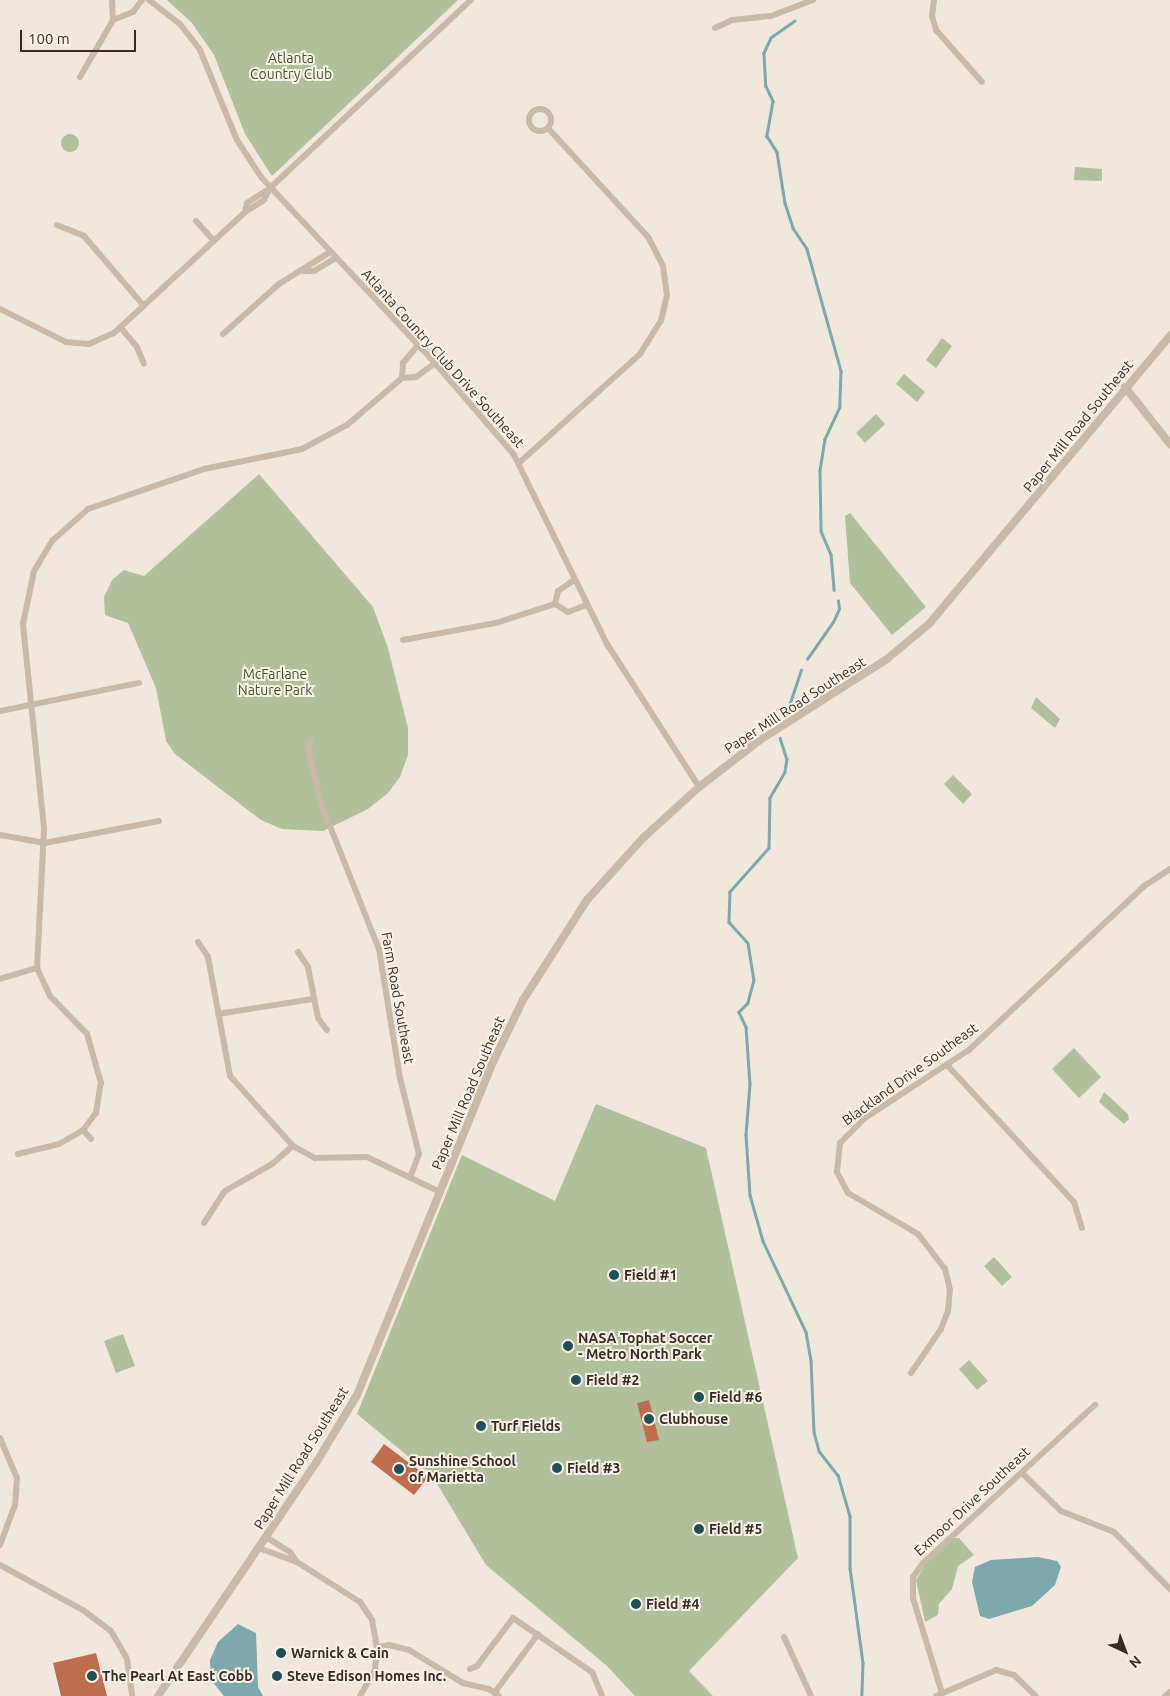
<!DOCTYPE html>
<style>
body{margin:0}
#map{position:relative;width:1170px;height:1696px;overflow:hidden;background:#f1e8dd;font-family:Ubuntu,sans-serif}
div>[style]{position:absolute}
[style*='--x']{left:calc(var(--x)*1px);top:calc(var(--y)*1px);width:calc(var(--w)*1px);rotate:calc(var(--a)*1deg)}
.green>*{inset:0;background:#b2bf9d}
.round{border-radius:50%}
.water>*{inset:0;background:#7da8ac}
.stream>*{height:2.5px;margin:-1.25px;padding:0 1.25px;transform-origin:1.25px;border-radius:1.25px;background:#7da8ac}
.building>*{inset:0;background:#bf6d4c}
.minor>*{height:6px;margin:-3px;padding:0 3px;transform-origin:3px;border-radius:3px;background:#c8b9a9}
.minor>.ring{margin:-3px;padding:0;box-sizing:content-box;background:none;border:6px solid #c8b9a9;border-radius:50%}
.tertiary>*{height:8px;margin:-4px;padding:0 4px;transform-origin:4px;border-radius:4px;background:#c8b9a9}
.dots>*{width:14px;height:14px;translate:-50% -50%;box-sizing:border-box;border:2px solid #f9f2e9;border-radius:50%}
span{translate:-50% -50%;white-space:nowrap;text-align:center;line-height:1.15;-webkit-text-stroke:4px #f9f2e9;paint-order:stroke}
.park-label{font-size:14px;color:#44532e}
.street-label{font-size:14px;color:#362d29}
.poi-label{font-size:14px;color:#362d29;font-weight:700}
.left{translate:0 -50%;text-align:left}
.north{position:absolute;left:1100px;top:1626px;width:50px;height:50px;-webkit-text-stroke:4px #f9f2e9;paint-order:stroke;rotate:137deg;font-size:14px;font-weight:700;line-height:20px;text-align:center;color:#362d29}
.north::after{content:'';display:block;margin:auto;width:18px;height:22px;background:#362d29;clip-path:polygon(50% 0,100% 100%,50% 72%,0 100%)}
.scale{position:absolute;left:20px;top:30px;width:116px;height:22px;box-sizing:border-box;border:2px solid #362d29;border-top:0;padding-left:6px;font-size:15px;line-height:18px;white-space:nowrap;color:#362d29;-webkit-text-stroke:4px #f9f2e9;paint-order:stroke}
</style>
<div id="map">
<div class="green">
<i style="clip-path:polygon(167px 0,458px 0,272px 176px,245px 134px,214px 55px,192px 23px)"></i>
<i class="round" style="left:61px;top:134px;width:18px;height:18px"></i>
<i style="clip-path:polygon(1075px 167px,1102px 169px,1102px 181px,1074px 180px)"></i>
<i style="clip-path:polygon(942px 338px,952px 346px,936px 368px,926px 360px)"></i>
<i style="clip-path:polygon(904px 374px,925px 392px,917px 402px,896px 384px)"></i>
<i style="clip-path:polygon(876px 414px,885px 424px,865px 443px,856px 433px)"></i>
<i style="clip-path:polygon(259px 474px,373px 607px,388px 648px,408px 728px,408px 755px,400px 777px,388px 793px,368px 809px,323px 831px,282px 829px,261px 820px,175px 754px,166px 741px,156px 688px,128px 623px,105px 615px,104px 597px,112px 580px,124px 570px,144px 576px)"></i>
<i style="clip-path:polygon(850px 513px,926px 607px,892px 635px,850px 583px,845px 516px)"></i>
<i style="clip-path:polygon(1036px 697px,1060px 719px,1055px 728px,1031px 708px)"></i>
<i style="clip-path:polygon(953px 775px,972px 794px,963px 804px,944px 784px)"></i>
<i style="clip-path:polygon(1074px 1048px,1101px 1077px,1079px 1098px,1052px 1069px)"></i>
<i style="clip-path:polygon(1104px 1092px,1128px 1114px,1129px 1119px,1124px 1124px,1099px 1102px)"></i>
<i style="clip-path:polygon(596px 1104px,706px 1148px,798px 1558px,689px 1671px,713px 1696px,635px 1696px,607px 1666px,486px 1565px,433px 1477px,357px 1414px,462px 1155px,555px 1201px)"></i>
<i style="clip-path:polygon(994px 1257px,1012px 1277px,1002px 1286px,984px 1266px)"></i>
<i style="clip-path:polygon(123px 1334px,135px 1366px,116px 1373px,104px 1341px)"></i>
<i style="clip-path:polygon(969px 1360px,988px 1381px,977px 1390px,959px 1369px)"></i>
<i style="clip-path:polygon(954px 1538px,959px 1538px,974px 1555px,958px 1566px,952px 1589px,939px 1604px,938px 1615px,925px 1622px,916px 1580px,925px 1565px)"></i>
</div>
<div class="water">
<i style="clip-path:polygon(1038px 1557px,1057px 1561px,1061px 1567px,1055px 1585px,1032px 1606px,989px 1619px,980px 1616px,972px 1582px,975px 1567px,991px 1560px)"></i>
<i style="clip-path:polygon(238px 1624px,256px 1633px,258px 1687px,263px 1696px,224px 1696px,211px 1680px,210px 1660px,218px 1642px)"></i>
</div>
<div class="stream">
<i style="--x:795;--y:21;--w:29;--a:145"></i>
<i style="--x:771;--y:38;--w:17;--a:115"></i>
<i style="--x:764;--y:53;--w:33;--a:87"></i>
<i style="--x:766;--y:86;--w:17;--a:65"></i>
<i style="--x:773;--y:101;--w:36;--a:100"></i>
<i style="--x:767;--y:136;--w:19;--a:58"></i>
<i style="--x:777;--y:152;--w:52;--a:81.1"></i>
<i style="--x:785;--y:203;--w:26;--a:72"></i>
<i style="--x:793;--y:228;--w:25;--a:56"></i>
<i style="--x:807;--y:249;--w:127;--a:74.4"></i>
<i style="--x:841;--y:371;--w:36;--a:92"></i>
<i style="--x:840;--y:407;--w:35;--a:115"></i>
<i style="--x:825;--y:439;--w:32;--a:99"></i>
<i style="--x:820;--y:471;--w:60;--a:89"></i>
<i style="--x:821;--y:531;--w:25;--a:67"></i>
<i style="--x:831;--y:554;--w:36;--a:85"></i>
<i style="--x:807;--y:659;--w:45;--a:-54.9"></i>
<i style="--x:833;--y:622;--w:14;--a:-65"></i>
<i style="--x:839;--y:609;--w:8;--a:-97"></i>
<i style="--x:787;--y:712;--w:44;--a:-71.6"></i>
<i style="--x:780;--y:738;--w:22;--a:72"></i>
<i style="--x:787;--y:759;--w:13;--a:99"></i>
<i style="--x:785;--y:772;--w:30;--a:120"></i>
<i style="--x:770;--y:798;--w:50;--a:91.1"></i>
<i style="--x:769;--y:848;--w:59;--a:131.6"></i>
<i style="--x:730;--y:892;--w:30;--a:92"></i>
<i style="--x:729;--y:922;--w:28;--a:48"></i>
<i style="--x:748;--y:943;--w:37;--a:81"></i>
<i style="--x:754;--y:980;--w:24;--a:105"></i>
<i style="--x:748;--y:1003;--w:13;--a:135"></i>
<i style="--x:739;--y:1012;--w:17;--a:65"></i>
<i style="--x:746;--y:1027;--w:57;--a:86"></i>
<i style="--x:750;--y:1084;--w:51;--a:94.5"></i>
<i style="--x:746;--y:1135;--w:60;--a:86.2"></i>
<i style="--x:750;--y:1195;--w:48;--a:74.2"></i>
<i style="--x:763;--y:1241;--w:101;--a:64.7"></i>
<i style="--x:806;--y:1332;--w:28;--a:80"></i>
<i style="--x:811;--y:1360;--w:72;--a:87.6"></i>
<i style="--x:814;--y:1432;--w:20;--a:75"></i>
<i style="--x:819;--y:1451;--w:31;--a:52"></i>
<i style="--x:838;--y:1475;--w:43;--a:73.7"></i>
<i style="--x:850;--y:1516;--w:52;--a:90"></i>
<i style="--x:850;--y:1568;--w:96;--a:82.2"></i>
<i style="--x:863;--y:1663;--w:33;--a:92"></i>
</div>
<div class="building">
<i style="clip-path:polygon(649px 1400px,659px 1440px,647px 1442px,637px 1403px)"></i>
<i style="clip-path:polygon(384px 1444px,428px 1477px,414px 1495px,371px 1462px)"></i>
<i style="clip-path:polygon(96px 1653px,107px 1696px,61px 1696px,53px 1663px)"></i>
</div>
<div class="minor">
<i style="--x:149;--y:0;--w:39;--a:38"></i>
<i style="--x:180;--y:24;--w:33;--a:52"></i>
<i style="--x:200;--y:50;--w:97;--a:67.7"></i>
<i style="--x:237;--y:140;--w:44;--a:57"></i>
<i style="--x:261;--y:177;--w:255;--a:46.9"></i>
<i style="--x:435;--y:363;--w:121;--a:49.3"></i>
<i style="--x:514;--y:455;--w:211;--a:63.8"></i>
<i style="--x:607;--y:644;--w:170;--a:57.2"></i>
<i style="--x:934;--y:0;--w:16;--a:97"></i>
<i style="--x:932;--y:16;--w:15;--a:74"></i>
<i style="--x:936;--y:30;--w:69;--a:48.5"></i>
<i style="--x:113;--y:20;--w:22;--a:-22"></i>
<i style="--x:133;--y:12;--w:15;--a:-53"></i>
<i style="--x:715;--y:28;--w:19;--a:-25"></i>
<i style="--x:732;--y:20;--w:39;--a:-6"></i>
<i style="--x:771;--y:16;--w:45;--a:-20.9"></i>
<i style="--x:80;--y:77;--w:66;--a:-59.9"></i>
<i style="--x:113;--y:20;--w:20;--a:-93"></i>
<i class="ring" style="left:529px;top:109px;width:16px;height:16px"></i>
<i style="--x:245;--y:212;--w:9;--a:-77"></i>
<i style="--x:247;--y:203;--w:27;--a:-33"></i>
<i style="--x:196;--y:221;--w:27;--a:48"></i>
<i style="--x:57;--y:225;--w:29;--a:22"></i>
<i style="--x:84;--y:236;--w:92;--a:49.4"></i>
<i style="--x:304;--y:271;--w:10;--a:0"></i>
<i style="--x:314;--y:271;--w:26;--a:-31"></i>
<i style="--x:0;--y:309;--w:74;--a:26.6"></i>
<i style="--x:66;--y:342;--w:23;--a:5"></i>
<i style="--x:89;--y:344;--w:27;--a:-24"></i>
<i style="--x:114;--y:333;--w:178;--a:-42.7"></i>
<i style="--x:245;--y:212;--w:22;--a:-32"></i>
<i style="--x:264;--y:200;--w:13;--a:-63"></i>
<i style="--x:270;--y:188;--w:275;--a:-43.1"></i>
<i style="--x:121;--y:328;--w:25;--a:50"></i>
<i style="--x:137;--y:347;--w:18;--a:68"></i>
<i style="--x:223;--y:334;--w:75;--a:-41.8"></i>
<i style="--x:279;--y:284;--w:60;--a:-32.1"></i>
<i style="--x:402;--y:378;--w:15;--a:-86"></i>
<i style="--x:403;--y:363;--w:23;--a:-50"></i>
<i style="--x:519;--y:463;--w:163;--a:-42"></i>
<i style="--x:640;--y:354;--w:39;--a:-58"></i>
<i style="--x:661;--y:321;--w:27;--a:-77"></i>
<i style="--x:667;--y:295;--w:29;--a:-98"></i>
<i style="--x:663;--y:266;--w:31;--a:-117"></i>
<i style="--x:649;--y:238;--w:149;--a:-132.6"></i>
<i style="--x:574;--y:580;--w:19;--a:145"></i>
<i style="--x:558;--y:591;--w:13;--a:103"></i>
<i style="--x:555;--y:604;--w:15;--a:32"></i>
<i style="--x:568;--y:612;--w:19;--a:-21"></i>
<i style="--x:403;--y:640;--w:95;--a:-10.4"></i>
<i style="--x:496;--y:623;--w:62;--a:-17.9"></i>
<i style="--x:0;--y:711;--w:142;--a:-11.4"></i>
<i style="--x:311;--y:740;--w:9;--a:108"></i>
<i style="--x:308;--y:749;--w:59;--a:76.2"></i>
<i style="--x:322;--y:806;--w:154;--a:68.3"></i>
<i style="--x:379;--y:949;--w:131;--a:80.8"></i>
<i style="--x:400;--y:1078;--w:78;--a:76"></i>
<i style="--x:419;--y:1154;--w:25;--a:111"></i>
<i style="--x:0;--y:835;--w:46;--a:10.1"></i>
<i style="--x:45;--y:843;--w:116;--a:-10.9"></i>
<i style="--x:198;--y:942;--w:18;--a:56"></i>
<i style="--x:208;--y:957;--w:121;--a:79.5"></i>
<i style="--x:230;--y:1076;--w:94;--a:48"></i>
<i style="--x:293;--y:1146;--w:25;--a:29"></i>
<i style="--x:315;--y:1158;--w:52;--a:-1.1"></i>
<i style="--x:367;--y:1157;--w:81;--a:25.6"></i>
<i style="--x:298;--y:952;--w:18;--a:56"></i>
<i style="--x:308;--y:967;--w:52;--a:78.9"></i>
<i style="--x:318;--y:1018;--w:15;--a:53"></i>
<i style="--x:0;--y:979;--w:39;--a:-17"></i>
<i style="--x:218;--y:1014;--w:96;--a:-9"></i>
<i style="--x:947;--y:1065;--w:187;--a:47.2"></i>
<i style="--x:1074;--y:1202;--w:27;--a:73"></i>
<i style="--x:83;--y:1130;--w:12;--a:48"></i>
<i style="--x:18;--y:1154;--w:42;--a:-13.7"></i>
<i style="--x:59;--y:1144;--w:28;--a:-30"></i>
<i style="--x:83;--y:1130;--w:21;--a:-53"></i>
<i style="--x:96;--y:1113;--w:30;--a:-81"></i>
<i style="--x:101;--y:1083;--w:51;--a:-105.9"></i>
<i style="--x:87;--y:1034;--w:53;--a:-134.2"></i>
<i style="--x:50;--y:996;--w:31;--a:-115"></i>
<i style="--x:37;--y:968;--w:140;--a:-87.1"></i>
<i style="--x:44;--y:828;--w:205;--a:-95.9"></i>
<i style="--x:23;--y:624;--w:54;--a:-78.3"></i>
<i style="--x:34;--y:571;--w:35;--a:-59"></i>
<i style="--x:52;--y:541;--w:48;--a:-41.6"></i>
<i style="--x:88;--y:509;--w:123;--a:-19"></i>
<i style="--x:204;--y:469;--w:100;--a:-11.5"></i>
<i style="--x:302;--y:449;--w:51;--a:-28.1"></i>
<i style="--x:347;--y:425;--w:72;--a:-40.5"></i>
<i style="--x:402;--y:378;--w:14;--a:-4"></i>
<i style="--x:416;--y:377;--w:24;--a:-36"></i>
<i style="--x:204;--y:1223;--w:38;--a:-57"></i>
<i style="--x:225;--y:1191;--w:54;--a:-29.9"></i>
<i style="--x:272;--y:1164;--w:28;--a:-41"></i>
<i style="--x:911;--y:1373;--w:53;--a:-55.7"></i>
<i style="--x:941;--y:1329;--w:19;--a:-69"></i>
<i style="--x:948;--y:1311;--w:21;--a:-85"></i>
<i style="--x:950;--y:1290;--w:22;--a:-103"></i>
<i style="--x:945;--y:1269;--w:44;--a:-127.6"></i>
<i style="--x:918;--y:1234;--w:81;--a:-149.6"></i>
<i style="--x:848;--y:1193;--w:24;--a:-118"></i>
<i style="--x:837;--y:1172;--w:29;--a:-84"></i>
<i style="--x:840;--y:1143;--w:35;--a:-45"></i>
<i style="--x:865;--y:1118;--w:124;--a:-33.2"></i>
<i style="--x:969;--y:1050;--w:240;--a:-43.1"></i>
<i style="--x:1144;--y:886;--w:31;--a:-33"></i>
<i style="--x:0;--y:1438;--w:43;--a:67"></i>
<i style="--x:17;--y:1478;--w:27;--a:94"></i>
<i style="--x:15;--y:1505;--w:43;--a:110.6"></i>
<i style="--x:1022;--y:1473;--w:54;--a:44.3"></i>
<i style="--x:1061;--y:1511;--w:57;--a:21.6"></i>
<i style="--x:1114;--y:1532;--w:80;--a:45.5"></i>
<i style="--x:266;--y:1537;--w:28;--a:32"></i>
<i style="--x:290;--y:1552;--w:12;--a:55"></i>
<i style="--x:297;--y:1562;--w:75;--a:32.4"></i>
<i style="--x:360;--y:1602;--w:22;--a:56"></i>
<i style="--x:372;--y:1620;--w:27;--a:80"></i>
<i style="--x:259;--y:1548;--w:40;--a:20.2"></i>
<i style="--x:0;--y:1565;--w:94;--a:28.5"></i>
<i style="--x:83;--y:1610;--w:35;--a:37"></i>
<i style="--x:111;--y:1631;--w:32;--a:60"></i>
<i style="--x:127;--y:1659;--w:37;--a:82"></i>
<i style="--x:784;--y:1637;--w:65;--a:65.4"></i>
<i style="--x:470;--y:1669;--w:8;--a:-23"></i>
<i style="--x:477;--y:1666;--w:60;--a:-53.1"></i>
<i style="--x:513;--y:1618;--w:96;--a:34.4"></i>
<i style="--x:592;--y:1672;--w:26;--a:67"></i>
<i style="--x:495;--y:1692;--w:72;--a:-53.4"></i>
<i style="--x:942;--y:1693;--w:99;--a:-107"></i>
<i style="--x:913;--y:1598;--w:21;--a:-90"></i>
<i style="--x:913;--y:1577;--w:17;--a:-54"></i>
<i style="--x:923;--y:1563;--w:234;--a:-42.6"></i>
<i style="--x:360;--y:1696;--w:30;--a:-60"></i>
<i style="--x:375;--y:1670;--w:23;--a:-85"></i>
<i style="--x:377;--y:1647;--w:12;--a:-9"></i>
<i style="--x:389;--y:1645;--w:21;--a:14"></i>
<i style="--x:409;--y:1650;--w:63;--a:31.4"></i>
<i style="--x:463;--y:1683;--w:27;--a:13"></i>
<i style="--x:489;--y:1689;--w:12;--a:35"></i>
<i style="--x:936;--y:1696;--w:65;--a:-23.4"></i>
<i style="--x:996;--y:1670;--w:19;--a:16"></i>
<i style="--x:1014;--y:1675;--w:30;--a:44"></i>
<i style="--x:1165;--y:1696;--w:6;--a:-39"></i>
</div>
<div class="tertiary">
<i style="--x:1125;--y:387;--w:73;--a:51.7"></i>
<i style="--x:158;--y:1696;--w:282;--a:-55.9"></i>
<i style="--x:316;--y:1463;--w:79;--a:-58.9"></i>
<i style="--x:357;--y:1395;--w:360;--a:-67.8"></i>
<i style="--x:493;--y:1062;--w:69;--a:-64.2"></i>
<i style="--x:523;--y:1000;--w:119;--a:-57.4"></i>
<i style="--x:587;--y:900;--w:84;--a:-47.9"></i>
<i style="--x:643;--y:838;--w:76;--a:-42.3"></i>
<i style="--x:699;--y:787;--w:77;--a:-37.6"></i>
<i style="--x:760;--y:740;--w:151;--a:-32.5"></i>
<i style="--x:887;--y:659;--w:55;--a:-39.8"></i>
<i style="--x:929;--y:624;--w:376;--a:-50.1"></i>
</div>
<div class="dots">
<i style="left:614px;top:1275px;background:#204f55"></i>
<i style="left:568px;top:1346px;background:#204f55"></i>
<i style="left:576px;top:1380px;background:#204f55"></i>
<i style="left:699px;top:1397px;background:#204f55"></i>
<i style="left:649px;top:1419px;background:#204f55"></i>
<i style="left:481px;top:1426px;background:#204f55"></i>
<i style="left:557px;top:1468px;background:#204f55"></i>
<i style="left:399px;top:1469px;background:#204f55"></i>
<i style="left:699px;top:1529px;background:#204f55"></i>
<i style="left:636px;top:1604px;background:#204f55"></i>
<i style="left:281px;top:1653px;background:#204f55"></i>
<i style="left:92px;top:1676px;background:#204f55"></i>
<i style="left:277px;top:1676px;background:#204f55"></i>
</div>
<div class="park-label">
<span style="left:291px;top:66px">Atlanta<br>Country Club</span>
<span style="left:275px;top:682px">McFarlane<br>Nature Park</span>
</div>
<div class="street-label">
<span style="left:443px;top:358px;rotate:48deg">Atlanta Country Club Drive Southeast</span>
<span style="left:1078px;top:426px;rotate:-51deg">Paper Mill Road Southeast</span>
<span style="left:795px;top:705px;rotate:-33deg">Paper Mill Road Southeast</span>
<span style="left:398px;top:998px;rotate:80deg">Farm Road Southeast</span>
<span style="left:910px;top:1074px;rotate:-36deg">Blackland Drive Southeast</span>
<span style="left:468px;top:1093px;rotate:-67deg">Paper Mill Road Southeast</span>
<span style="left:301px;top:1458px;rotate:-58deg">Paper Mill Road Southeast</span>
<span style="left:972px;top:1501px;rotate:-43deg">Exmoor Drive Southeast</span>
</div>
<div class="poi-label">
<span class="left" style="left:624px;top:1275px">Field #1</span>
<span class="left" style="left:578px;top:1346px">NASA Tophat Soccer<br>- Metro North Park</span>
<span class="left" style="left:586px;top:1380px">Field #2</span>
<span class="left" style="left:709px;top:1397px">Field #6</span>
<span class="left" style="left:659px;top:1419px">Clubhouse</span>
<span class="left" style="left:491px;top:1426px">Turf Fields</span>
<span class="left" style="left:409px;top:1469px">Sunshine School<br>of Marietta</span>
<span class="left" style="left:567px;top:1468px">Field #3</span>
<span class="left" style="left:709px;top:1529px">Field #5</span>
<span class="left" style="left:646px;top:1604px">Field #4</span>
<span class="left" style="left:291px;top:1653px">Warnick &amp; Cain</span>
<span class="left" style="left:102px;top:1676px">The Pearl At East Cobb</span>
<span class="left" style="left:287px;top:1676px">Steve Edison Homes Inc.</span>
</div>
<div class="north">N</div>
<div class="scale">100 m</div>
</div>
